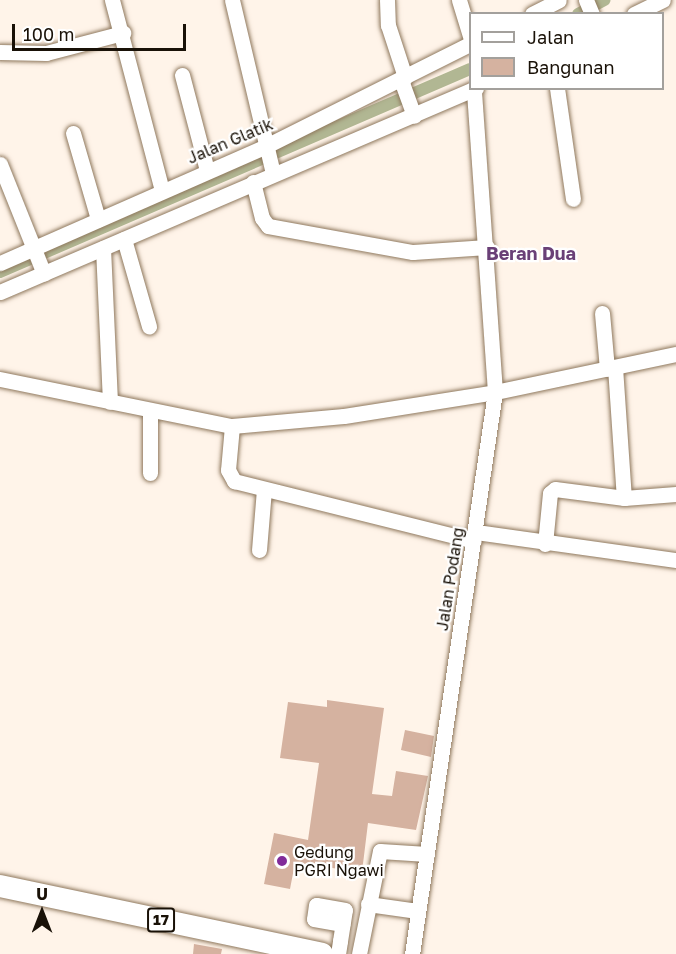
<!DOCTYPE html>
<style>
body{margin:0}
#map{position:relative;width:676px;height:954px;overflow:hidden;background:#fff4e9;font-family:"Golos Text",sans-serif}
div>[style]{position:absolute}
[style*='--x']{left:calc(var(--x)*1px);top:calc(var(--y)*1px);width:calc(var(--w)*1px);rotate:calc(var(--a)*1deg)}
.canal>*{height:12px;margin:-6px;padding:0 6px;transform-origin:6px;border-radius:6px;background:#b1b793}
.building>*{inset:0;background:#d5b2a0}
.roads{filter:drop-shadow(0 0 2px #8f785d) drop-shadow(0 0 2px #8f785d)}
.minor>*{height:15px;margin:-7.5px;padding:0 7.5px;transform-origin:7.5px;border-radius:7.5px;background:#fff}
.highway>*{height:22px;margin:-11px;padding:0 11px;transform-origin:11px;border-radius:11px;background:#fff}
.dots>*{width:16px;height:16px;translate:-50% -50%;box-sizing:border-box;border:3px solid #fff;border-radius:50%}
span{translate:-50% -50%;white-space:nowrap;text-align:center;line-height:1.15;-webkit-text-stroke:4.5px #fff;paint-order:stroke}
.shield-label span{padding:2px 4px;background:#fff;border:2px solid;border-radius:4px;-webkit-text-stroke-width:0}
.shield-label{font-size:15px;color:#191107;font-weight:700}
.street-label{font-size:16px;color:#191107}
.poi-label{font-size:16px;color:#191107}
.left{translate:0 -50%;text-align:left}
.neighbourhood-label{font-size:18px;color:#6a4077;font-weight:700}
.legend{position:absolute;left:469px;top:12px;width:195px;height:78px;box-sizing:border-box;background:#fff;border:2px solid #a3a09c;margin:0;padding:8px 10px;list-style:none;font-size:18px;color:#191107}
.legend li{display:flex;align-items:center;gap:12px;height:30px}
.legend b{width:30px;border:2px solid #a3a09c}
.north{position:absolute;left:12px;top:882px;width:60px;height:60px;-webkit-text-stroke:4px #fff;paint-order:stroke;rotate:0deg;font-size:16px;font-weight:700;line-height:24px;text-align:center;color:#191107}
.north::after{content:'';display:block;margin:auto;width:21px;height:27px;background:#191107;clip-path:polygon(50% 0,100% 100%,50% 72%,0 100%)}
.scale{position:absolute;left:12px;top:24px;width:174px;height:27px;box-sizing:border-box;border:3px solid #191107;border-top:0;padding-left:8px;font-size:18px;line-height:21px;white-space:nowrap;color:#191107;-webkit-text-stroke:4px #fff;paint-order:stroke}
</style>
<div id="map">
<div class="canal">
<i style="--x:578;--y:14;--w:30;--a:-28"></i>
<i style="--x:0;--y:272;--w:512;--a:-23.36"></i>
</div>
<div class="building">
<i style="clip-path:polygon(327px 700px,384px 708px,372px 794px,392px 796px,396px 771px,428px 776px,416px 830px,368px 823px,362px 872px,295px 863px,290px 889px,264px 884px,274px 833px,308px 840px,319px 763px,280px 758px,288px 702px,327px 707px)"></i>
<i style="clip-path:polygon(405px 730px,434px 736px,431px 757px,401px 750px)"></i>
<i style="clip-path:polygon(194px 944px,222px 949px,221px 954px,193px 954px)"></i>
</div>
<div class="roads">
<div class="minor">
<i style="--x:112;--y:0;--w:196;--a:75.3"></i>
<i style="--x:232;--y:0;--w:178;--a:76.7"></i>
<i style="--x:387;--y:0;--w:25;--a:88"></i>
<i style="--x:388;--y:25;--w:55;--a:71.9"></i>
<i style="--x:459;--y:0;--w:39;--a:73"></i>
<i style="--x:586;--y:0;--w:15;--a:67"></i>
<i style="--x:532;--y:14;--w:30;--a:-27"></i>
<i style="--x:634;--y:14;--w:32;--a:-26"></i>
<i style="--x:0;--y:52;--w:46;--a:1.2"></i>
<i style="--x:46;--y:53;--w:80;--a:-14.6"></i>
<i style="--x:182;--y:75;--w:98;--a:75.3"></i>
<i style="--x:401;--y:80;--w:38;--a:70"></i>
<i style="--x:557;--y:88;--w:112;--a:81.8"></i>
<i style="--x:73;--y:133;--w:90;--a:73.8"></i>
<i style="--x:0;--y:164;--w:118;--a:68.2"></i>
<i style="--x:253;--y:182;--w:37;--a:76"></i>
<i style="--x:262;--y:218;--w:10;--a:53"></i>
<i style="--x:268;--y:226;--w:147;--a:10.2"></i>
<i style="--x:413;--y:252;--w:74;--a:-3.9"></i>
<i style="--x:124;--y:239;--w:91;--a:74"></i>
<i style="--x:103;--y:248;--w:154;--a:87.4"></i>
<i style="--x:0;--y:263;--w:288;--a:-23.7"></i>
<i style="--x:264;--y:147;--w:230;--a:-26.6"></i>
<i style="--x:0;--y:292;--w:518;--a:-23.2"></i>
<i style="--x:602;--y:313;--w:56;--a:84.9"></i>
<i style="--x:615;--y:367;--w:131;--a:86.1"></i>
<i style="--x:0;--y:379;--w:237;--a:11.5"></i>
<i style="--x:232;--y:426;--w:112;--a:-5.1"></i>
<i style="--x:344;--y:416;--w:153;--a:-9"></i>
<i style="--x:495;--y:392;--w:185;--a:-11.9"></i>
<i style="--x:150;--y:412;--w:61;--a:90"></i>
<i style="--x:232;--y:426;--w:44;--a:95.2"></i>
<i style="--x:228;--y:470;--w:13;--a:61"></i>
<i style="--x:234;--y:481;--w:247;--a:14"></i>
<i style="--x:476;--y:532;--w:202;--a:8"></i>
<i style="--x:545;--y:544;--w:51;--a:-84.4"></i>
<i style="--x:550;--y:493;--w:6;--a:-39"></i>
<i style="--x:555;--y:489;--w:70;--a:7.4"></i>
<i style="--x:624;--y:498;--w:52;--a:-4.4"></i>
<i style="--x:259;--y:550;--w:61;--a:-85.3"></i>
<i style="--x:368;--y:904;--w:50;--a:8"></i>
<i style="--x:338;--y:954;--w:13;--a:-81"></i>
<i style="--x:340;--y:941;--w:31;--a:-81"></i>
<i style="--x:345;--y:910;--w:29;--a:-170"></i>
<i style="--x:316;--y:905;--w:14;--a:98"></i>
<i style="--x:314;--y:919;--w:29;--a:10"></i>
<i style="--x:359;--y:954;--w:105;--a:-78.5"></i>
<i style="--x:380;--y:851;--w:47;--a:3.7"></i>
<i style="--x:412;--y:954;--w:568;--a:-81.6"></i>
<i style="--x:495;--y:392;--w:304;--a:-94"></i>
</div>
<div class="highway">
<i style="--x:0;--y:886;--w:329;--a:11.9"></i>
</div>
</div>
<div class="dots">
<i style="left:282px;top:861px;background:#812b99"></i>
</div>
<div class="shield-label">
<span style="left:161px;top:920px">17</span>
</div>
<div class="street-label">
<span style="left:230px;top:141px;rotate:-23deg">Jalan Glatik</span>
<span style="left:450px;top:579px;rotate:-81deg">Jalan Podang</span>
</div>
<div class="poi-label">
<span class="left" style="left:294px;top:861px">Gedung<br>PGRI Ngawi</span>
</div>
<div class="neighbourhood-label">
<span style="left:531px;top:253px">Beran Dua</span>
</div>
<ul class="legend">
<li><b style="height:8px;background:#fff"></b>Jalan</li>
<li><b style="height:16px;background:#d5b2a0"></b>Bangunan</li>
</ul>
<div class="north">U</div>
<div class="scale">100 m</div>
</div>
